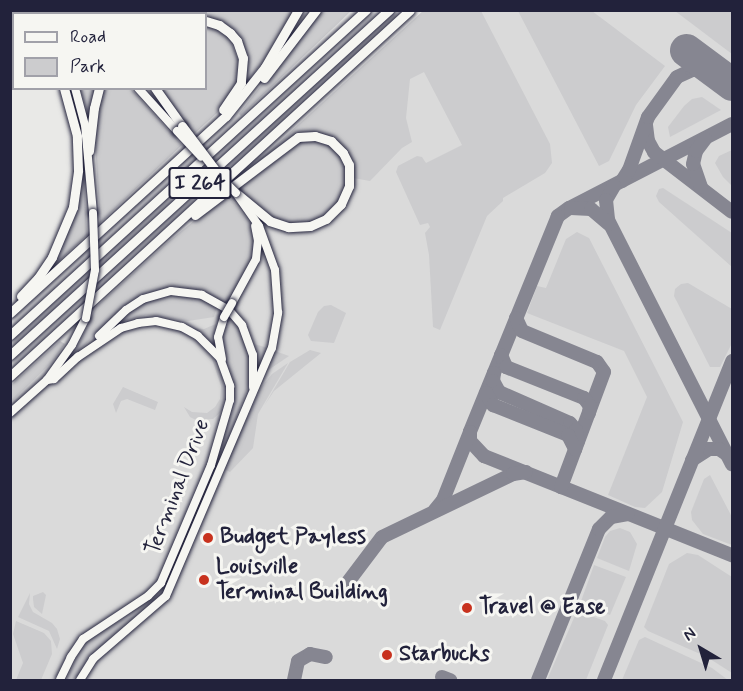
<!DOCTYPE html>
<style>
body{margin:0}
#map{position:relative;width:743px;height:691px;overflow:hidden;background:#e9e9e7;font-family:Mynerve,sans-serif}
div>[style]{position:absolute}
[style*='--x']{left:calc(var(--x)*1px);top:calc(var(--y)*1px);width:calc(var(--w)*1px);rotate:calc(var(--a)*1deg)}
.built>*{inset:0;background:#dadada}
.green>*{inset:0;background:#ccccce}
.taxiway>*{height:14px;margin:-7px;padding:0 7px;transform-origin:7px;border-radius:7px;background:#868691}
.runway>*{height:33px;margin:-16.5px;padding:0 16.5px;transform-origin:16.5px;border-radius:16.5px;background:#868691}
.roads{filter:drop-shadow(0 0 2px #22223b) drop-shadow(0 0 2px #22223b)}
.major>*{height:8px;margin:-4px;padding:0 4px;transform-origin:4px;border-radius:4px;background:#f6f6f2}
.highway>*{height:9px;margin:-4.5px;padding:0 4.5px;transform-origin:4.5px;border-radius:4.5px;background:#f6f6f2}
.bridges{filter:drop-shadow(0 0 2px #22223b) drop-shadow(0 0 2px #22223b)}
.major-bridge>*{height:8px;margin:-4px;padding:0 4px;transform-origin:4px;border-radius:4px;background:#f6f6f2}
.highway-bridge>*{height:9px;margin:-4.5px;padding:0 4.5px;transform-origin:4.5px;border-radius:4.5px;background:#f6f6f2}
.dots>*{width:16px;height:16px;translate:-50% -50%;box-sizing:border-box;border:3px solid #f6f6f2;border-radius:50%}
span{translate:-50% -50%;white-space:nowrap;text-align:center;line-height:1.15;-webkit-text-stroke:6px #f6f6f2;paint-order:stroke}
.shield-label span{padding:2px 4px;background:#f6f6f2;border:2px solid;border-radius:4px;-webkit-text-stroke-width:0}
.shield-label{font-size:21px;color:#22223b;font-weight:700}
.street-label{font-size:22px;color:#22223b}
.poi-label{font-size:22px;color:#22223b;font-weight:700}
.left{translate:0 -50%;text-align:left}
.frame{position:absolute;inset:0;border:12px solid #22223b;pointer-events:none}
.legend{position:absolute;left:12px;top:12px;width:195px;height:78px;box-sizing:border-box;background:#f6f6f2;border:2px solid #a1a1a9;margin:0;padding:8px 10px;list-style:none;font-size:18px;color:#22223b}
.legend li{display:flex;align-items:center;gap:12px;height:30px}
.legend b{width:30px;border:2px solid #a1a1a9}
.north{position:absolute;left:671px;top:619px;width:60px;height:60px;-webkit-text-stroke:4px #f6f6f2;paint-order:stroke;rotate:322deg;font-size:16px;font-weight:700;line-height:24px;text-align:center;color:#22223b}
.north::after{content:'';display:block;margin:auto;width:21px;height:27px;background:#22223b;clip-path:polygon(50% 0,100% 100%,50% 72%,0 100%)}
</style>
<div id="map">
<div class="built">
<i style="clip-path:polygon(429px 11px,732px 11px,732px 680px,11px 680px,10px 396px,121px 300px)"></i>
</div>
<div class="green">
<i style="clip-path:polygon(177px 10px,293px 11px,264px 60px,237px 96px,243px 49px,206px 18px,206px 14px,170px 14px)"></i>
<i style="clip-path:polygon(424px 10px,481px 11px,550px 144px,552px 163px,545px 173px,503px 198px,503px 201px,487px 216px,440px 330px,433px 327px,429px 255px,425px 233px,430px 227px,428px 223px,420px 225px,396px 172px,398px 166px,417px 156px,422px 157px,426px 163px,462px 145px,424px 72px,410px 79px,406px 118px,412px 142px,402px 148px,370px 181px,353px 178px,338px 143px,292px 137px,256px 163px)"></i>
<i style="clip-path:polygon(59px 11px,155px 11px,150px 14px,63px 14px)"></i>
<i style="clip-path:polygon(318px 11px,351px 11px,241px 116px,239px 114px)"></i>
<i style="clip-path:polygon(518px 11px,592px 11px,665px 66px,636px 105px,609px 161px,599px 166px)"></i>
<i style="clip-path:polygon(675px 11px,732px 11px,732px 54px)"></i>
<i style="clip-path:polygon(206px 25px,215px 28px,230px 39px,239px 62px,237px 83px,229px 97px,217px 113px,194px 134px,158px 89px,206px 88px)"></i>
<i style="clip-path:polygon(80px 89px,95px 89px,89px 114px,88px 114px)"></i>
<i style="clip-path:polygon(102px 89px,131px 89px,182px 145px,100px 223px,94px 126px)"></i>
<i style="clip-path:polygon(702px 97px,721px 110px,670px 137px,668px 127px,684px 106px,692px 99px)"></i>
<i style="clip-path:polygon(74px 108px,78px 114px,82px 134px,87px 235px,44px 275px,77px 192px)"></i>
<i style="clip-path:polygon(315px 140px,328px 144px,338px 153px,344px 164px,346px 182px,340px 198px,333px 207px,317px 220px,300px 224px,274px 221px,237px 186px,296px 142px)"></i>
<i style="clip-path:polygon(732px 150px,732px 186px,723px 177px,715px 163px,719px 156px)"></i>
<i style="clip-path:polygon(663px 188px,732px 233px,732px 267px,659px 202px,656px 196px,659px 189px)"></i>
<i style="clip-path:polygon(227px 194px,251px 224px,255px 243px,252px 259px,231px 296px,221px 302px,214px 296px,191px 290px,127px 305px,74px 355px,96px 307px,168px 242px)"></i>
<i style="clip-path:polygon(577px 232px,589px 238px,683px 422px,662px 492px,645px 508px,635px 507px,608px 495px,647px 397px,624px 351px,527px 313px,537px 286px,546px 288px,566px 239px)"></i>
<i style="clip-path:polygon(688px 283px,732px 309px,732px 343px,720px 367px,710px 367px,674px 296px,675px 289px,681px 284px)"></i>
<i style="clip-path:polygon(180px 294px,199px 298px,217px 307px,214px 317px,188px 321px,146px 315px,130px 319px,112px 327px,138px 305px,163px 296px)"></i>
<i style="clip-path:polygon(331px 305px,346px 313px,334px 343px,311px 341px,308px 335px,318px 312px,324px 306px)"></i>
<i style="clip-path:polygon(234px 321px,247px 343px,251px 379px,224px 450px,220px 444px,233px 385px,220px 341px,225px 325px)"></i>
<i style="clip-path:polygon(216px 324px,214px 346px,190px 328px,204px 329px)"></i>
<i style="clip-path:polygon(60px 341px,65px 344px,53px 361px,11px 402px,11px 385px)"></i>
<i style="clip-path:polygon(254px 344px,268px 348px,262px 364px,258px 363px)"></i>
<i style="clip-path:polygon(310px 350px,321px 353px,274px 391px,264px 406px,290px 362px)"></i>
<i style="clip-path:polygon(275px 351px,289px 356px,267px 371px)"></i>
<i style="clip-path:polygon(210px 353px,223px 379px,224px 399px,222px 411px,213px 419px,196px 420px,190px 417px,184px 407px,192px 412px,207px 413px,215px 407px,220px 399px,221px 386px)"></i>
<i style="clip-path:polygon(288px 363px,258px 414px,253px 448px,230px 472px,224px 469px,260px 389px,272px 374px)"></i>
<i style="clip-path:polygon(123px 387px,158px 402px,155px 410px,127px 399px,121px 401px,116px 413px,113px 404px)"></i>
<i style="clip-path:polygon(710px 475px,732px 517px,732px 545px,703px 534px,692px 520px,691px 512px,704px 479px)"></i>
<i style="clip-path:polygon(620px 528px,630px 532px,637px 544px,629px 571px,597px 558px,605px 537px,610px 531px)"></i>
<i style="clip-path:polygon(687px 553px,698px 555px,732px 577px,732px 673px,707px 657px,648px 631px,644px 627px,669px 564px)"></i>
<i style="clip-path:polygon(594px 565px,626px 577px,610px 615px,580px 604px)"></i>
<i style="clip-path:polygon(43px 592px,46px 595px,42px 614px,34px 607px,33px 599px,33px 596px)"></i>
<i style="clip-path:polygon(30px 593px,29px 604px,33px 612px,52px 623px,57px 629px,60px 639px,57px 649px,49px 631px,18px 617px)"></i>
<i style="clip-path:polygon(577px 611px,605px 621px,608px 625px,586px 680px,547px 680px)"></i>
<i style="clip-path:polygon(141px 614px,94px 653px,76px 680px,66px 680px,80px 651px,91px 638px,117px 622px)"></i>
<i style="clip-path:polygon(16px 621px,44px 633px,51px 641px,52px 654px,41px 680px,16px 680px,23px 663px,13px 634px)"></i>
<i style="clip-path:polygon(645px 637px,712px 668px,728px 680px,622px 680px,639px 640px)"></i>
</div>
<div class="taxiway">
<i style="--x:732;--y:124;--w:183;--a:152.7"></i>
<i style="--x:569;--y:208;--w:14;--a:144"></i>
<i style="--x:558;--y:216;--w:233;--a:112.2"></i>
<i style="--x:470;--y:432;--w:9;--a:90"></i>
<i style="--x:470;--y:441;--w:21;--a:47"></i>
<i style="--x:484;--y:456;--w:267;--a:21.8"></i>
<i style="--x:646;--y:125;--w:16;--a:83"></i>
<i style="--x:648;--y:141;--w:13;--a:61"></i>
<i style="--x:654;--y:152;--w:98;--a:37.6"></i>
<i style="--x:622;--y:181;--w:13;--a:-58"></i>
<i style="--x:629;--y:170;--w:56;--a:-70.3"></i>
<i style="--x:648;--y:117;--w:49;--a:-54.1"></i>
<i style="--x:677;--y:77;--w:17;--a:-25"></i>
<i style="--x:692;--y:70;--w:11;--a:-5"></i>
<i style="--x:703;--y:69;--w:29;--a:27"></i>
<i style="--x:614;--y:186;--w:16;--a:120"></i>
<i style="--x:606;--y:200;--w:20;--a:84"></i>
<i style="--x:608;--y:220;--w:274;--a:63.1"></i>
<i style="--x:701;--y:187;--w:24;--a:-109"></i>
<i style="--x:693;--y:164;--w:13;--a:-77"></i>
<i style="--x:696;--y:151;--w:15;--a:-53"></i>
<i style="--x:571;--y:208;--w:20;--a:3"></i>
<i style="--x:591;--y:209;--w:23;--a:40"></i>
<i style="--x:516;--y:318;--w:14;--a:65"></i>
<i style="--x:522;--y:331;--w:81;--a:22.5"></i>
<i style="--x:597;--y:362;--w:12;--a:55"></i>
<i style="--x:604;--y:372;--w:123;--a:110.5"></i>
<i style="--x:501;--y:355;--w:13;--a:67"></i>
<i style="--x:506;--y:367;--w:84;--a:21.7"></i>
<i style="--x:584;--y:398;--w:10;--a:53"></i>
<i style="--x:590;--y:406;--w:7;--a:98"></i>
<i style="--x:494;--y:373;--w:8;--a:97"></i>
<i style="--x:493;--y:381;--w:13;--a:61"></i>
<i style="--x:499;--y:392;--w:77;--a:23.6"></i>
<i style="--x:570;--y:423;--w:9;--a:49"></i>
<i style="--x:576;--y:430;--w:12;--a:81"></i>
<i style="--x:486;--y:393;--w:14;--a:60"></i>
<i style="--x:493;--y:405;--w:81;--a:21.8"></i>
<i style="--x:568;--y:435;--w:16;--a:63"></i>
<i style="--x:692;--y:460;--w:20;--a:-33"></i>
<i style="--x:709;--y:449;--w:10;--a:0"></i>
<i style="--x:719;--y:449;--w:11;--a:34"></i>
<i style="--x:435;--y:510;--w:13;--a:-51"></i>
<i style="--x:443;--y:500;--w:73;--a:-68.3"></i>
<i style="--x:348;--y:582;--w:56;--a:-52.9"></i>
<i style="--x:382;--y:537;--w:145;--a:-25.7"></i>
<i style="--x:513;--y:474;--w:13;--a:-9"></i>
<i style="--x:442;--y:677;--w:9;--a:21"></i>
<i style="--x:294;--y:680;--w:19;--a:-78"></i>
<i style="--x:298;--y:661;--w:14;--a:-30"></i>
<i style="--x:310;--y:654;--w:16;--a:11"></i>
<i style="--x:538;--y:680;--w:163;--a:-68"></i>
<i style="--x:599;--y:529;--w:17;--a:-45"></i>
<i style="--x:611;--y:517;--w:17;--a:-10"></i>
<i style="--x:604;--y:680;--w:344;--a:-68.1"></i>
</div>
<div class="runway">
<i style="--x:686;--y:50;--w:57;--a:36.5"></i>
</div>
<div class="roads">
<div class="major">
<i style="--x:50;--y:10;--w:6;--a:45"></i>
<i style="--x:10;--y:13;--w:4;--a:27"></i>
<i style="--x:75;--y:88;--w:38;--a:75"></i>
<i style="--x:85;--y:125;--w:88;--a:84.8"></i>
<i style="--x:138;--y:88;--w:58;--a:47.8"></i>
<i style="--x:232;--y:303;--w:50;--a:-61.4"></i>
<i style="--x:256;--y:259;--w:18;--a:-84"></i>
<i style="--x:258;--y:241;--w:15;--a:-101"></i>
<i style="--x:99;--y:336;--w:37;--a:-44"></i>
<i style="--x:126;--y:310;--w:20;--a:-33"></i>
<i style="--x:143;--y:299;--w:29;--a:-16"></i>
<i style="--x:171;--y:291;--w:31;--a:7"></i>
<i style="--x:202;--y:295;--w:31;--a:29"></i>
<i style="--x:229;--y:310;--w:20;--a:49"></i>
<i style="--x:242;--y:325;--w:32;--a:70"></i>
<i style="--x:253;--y:355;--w:32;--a:90"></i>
<i style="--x:222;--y:359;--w:22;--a:-100"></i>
<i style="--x:218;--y:337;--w:21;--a:-73"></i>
<i style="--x:47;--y:380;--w:7;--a:-8"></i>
<i style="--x:54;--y:379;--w:33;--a:-43"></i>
<i style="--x:78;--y:357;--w:52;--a:-34"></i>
<i style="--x:121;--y:328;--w:18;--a:-16"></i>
<i style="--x:138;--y:323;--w:18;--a:-6"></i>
<i style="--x:156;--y:321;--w:27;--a:13"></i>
<i style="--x:182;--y:327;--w:18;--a:29"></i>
<i style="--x:198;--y:336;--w:31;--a:45"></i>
<i style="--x:220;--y:358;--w:30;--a:70"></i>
<i style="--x:230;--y:386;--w:14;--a:90"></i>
<i style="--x:230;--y:400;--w:68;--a:106.3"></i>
<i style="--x:211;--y:465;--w:128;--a:113"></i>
<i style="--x:161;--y:583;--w:18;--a:135"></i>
<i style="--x:148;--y:596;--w:78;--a:146.5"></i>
<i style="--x:83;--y:639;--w:22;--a:124"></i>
<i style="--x:71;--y:657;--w:25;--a:116"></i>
<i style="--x:10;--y:413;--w:50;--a:-41.7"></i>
<i style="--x:47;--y:380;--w:43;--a:-54.5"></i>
<i style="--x:72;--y:345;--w:30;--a:-63"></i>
<i style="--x:80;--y:680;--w:25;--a:-58"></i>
<i style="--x:93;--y:659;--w:96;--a:-40.8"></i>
<i style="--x:166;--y:596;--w:270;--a:-66.9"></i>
<i style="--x:272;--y:348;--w:36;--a:-80"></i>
<i style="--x:278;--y:313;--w:43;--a:-94"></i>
<i style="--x:275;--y:270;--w:47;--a:-110"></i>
<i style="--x:259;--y:226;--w:37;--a:-125"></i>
</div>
<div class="highway">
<i style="--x:163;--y:14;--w:6;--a:-39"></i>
<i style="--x:10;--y:21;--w:5;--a:37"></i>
<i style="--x:206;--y:21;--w:14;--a:17"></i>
<i style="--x:219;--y:25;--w:14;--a:36"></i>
<i style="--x:230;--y:33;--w:11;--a:49"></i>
<i style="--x:237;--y:41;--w:18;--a:71"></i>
<i style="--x:243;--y:58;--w:25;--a:95"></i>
<i style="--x:241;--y:83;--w:32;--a:124"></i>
<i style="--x:264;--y:78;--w:86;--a:-52.6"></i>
<i style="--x:155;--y:88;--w:47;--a:54.6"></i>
<i style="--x:89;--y:151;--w:43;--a:-83.4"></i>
<i style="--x:94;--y:108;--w:21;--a:-76"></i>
<i style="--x:195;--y:215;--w:129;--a:-37.1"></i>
<i style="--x:298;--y:137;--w:17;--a:-3"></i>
<i style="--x:315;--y:136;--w:17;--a:17"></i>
<i style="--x:331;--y:141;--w:17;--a:45"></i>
<i style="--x:343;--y:153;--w:13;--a:63"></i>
<i style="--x:349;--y:165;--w:21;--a:90"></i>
<i style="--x:349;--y:186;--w:20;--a:114"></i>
<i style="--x:341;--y:204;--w:21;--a:135"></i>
<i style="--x:326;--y:219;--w:17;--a:156"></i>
<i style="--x:310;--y:226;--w:22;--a:177"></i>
<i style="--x:288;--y:227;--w:19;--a:-162"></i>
<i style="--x:270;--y:221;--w:44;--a:-140.5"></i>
<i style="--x:21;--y:296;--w:25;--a:-47"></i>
<i style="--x:38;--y:278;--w:25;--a:-56"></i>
<i style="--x:52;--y:257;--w:54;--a:-67.2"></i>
<i style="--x:73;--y:207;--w:37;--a:-82"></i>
<i style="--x:78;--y:170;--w:34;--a:-92"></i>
<i style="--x:77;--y:136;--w:50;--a:-105.2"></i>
<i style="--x:10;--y:313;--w:292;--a:-42.4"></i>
<i style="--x:226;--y:116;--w:63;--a:-51.5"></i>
<i style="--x:265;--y:67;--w:66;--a:-59.9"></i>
<i style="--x:10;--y:335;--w:482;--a:-42.4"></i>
<i style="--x:10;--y:355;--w:513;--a:-42.31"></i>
<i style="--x:10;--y:376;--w:542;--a:-42.46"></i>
</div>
</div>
<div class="bridges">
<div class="major-bridge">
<i style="--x:177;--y:131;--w:35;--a:47"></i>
<i style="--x:214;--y:171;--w:31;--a:45"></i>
<i style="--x:224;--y:317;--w:16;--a:-60"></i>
<i style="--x:86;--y:318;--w:49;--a:-79.4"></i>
<i style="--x:95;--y:270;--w:57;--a:-92"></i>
</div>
<div class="highway-bridge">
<i style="--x:182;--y:126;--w:61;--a:52.9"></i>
</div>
</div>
<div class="dots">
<i style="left:208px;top:538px;background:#c8321e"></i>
<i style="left:204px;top:580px;background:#c8321e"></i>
<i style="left:467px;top:608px;background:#c8321e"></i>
<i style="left:387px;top:655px;background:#c8321e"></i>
</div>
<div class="shield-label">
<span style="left:200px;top:183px">I 264</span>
</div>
<div class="street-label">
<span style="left:178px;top:487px;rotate:-69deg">Terminal Drive</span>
</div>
<div class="poi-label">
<span class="left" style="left:220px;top:538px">Budget Payless</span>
<span class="left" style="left:216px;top:580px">Louisville<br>Terminal Building</span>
<span class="left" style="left:479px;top:608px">Travel @ Ease</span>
<span class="left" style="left:399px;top:655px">Starbucks</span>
</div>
<div class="frame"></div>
<ul class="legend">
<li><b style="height:8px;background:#f6f6f2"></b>Road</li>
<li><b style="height:16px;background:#ccccce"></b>Park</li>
</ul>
<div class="north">N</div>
</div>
